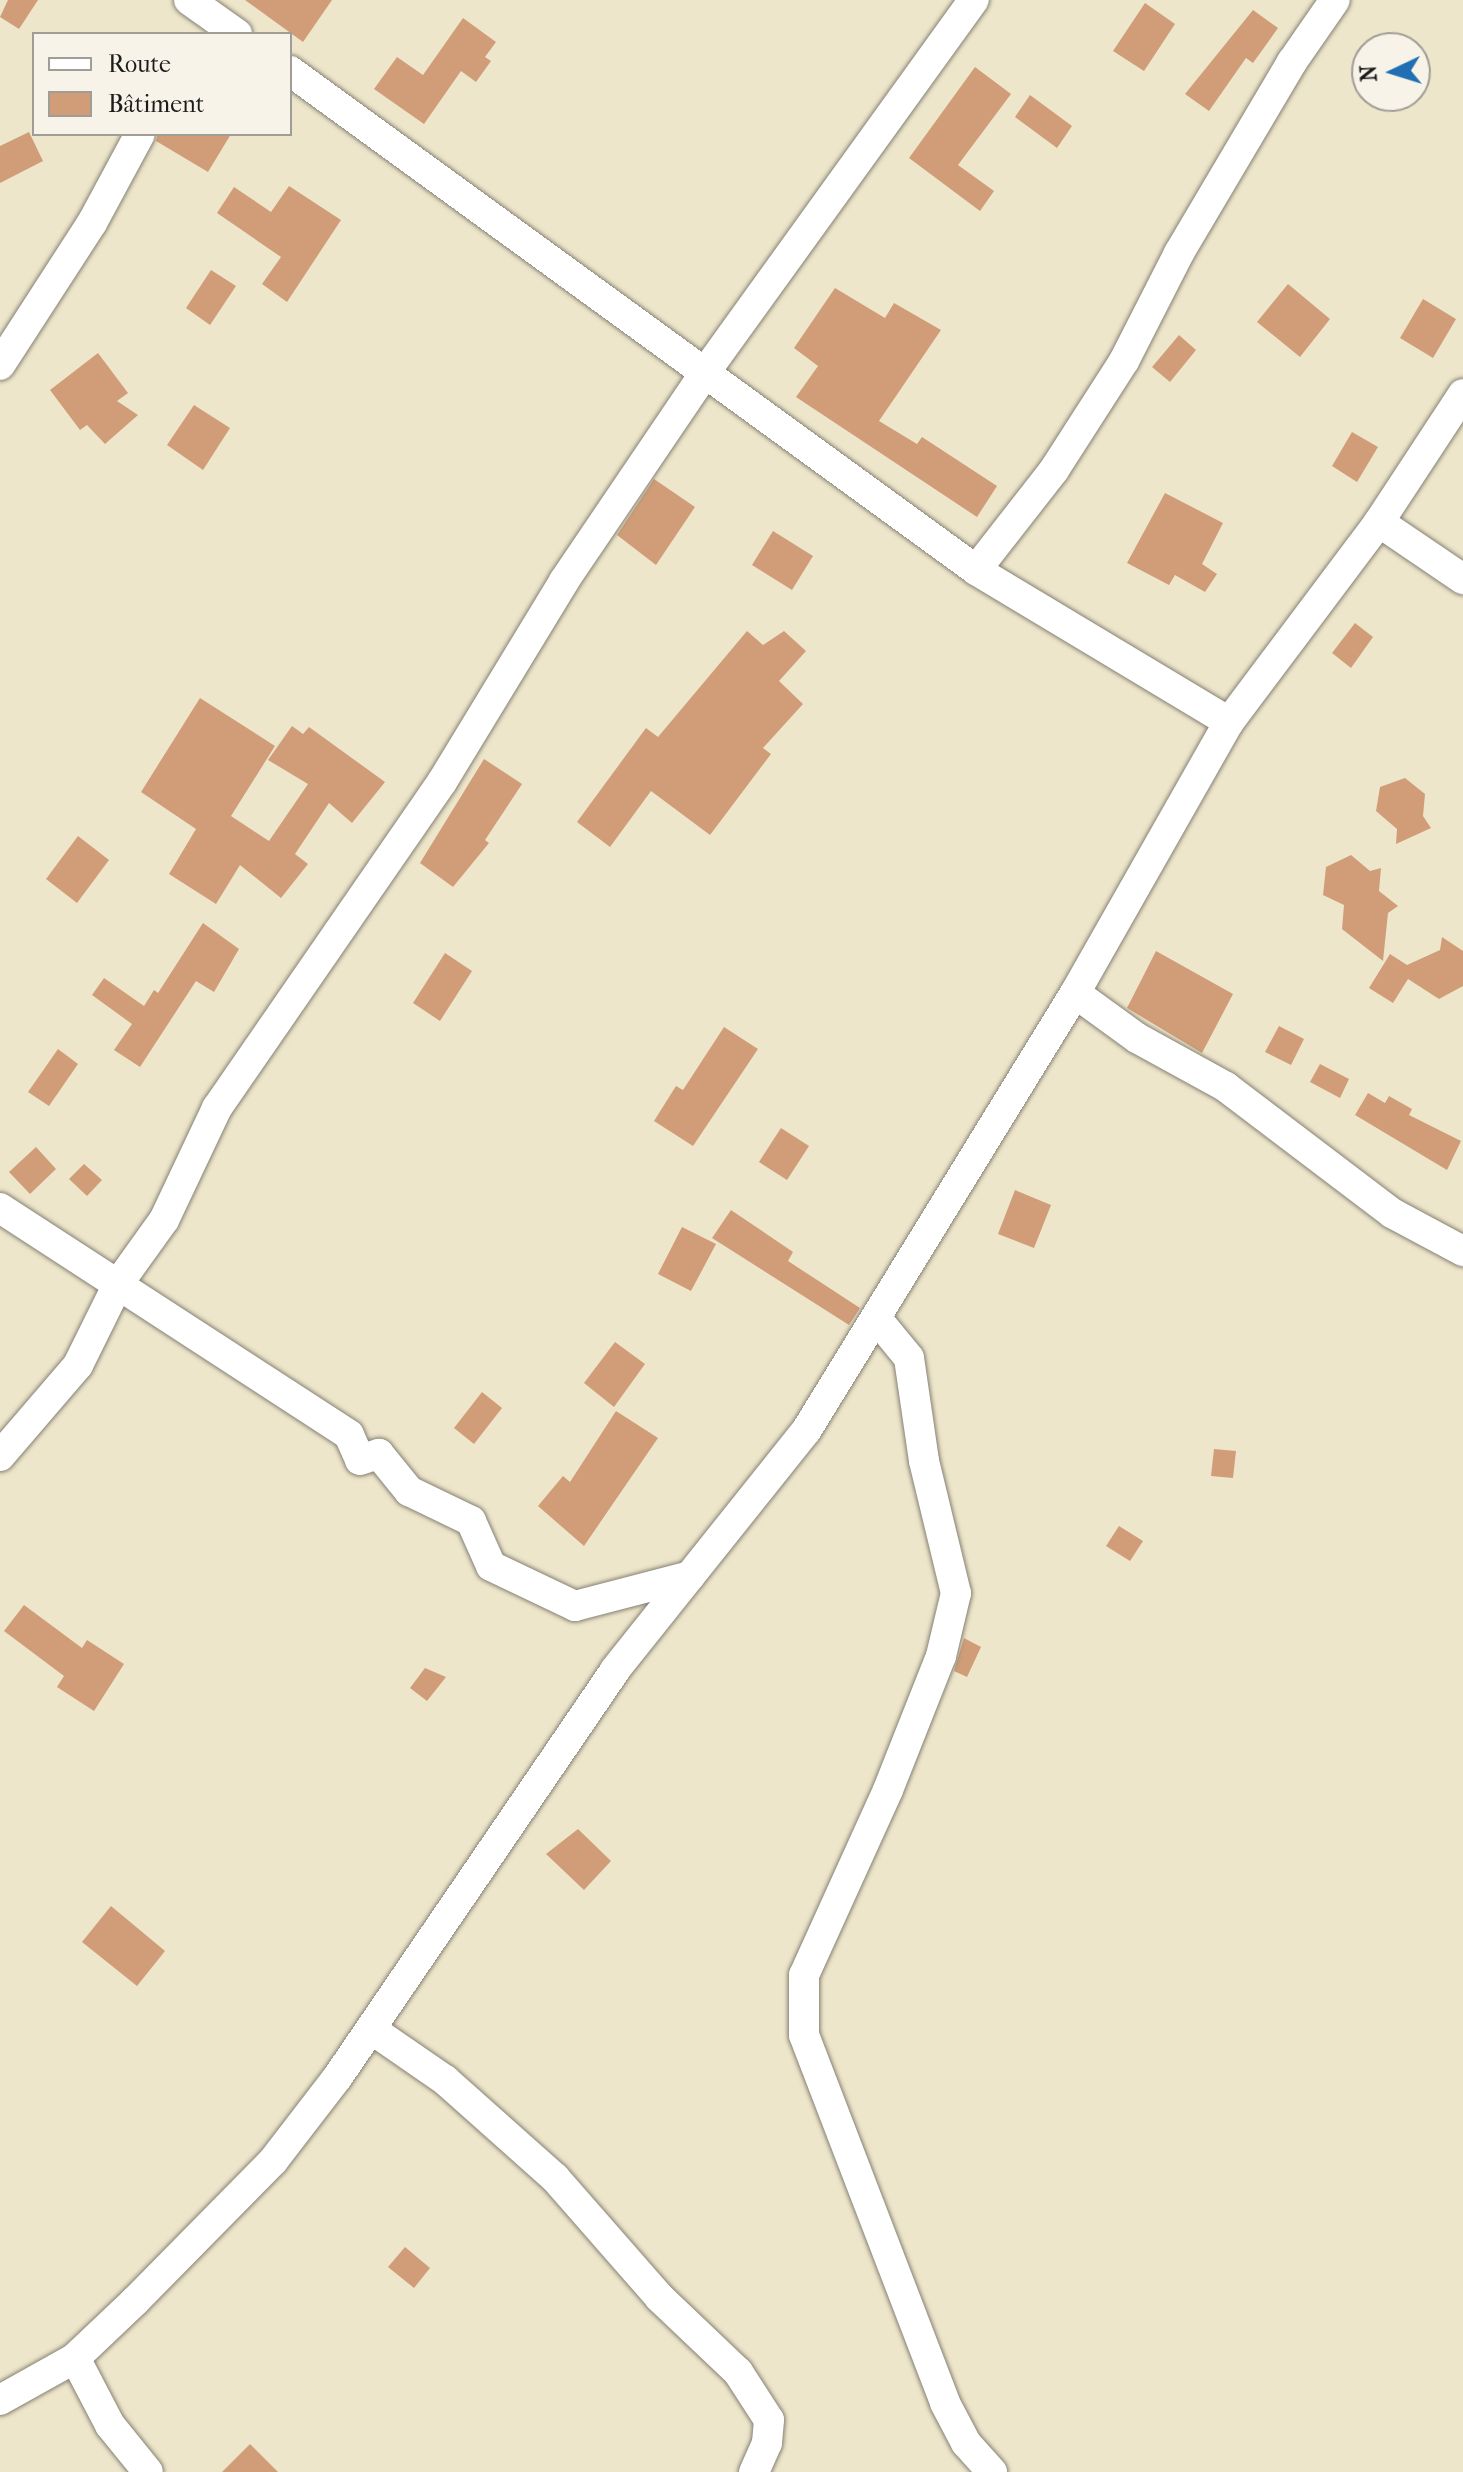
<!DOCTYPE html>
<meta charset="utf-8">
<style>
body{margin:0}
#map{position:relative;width:1463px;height:2472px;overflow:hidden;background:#eee6cb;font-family:"IM FELL French Canon",serif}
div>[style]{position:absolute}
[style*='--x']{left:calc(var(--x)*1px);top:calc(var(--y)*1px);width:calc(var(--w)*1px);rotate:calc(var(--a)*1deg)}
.building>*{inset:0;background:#d09d78}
.roads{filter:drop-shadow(0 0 2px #858174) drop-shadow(0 0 2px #858174)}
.street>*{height:30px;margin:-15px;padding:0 15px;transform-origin:15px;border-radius:15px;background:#fff}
span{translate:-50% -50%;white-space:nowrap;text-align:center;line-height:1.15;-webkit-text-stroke:8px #f7f3e8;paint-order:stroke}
.legend{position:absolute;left:32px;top:32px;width:260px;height:104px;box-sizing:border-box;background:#f7f3e8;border:2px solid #9f9d96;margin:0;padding:10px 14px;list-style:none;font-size:24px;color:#1c1c1c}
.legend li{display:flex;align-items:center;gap:16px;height:40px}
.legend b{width:40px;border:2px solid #9f9d96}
.north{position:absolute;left:1351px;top:32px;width:80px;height:80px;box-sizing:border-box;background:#f7f3e8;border:2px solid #9f9d96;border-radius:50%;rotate:266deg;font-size:22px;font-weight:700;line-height:32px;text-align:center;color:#1c1c1c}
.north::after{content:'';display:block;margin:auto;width:28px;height:36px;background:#1f6fb2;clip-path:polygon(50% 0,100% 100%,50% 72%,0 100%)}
</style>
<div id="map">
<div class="building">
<i style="clip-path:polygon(8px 0,38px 0,19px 29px,0 17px)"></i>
<i style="clip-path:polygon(245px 0,332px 0,303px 42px)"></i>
<i style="clip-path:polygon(1145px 3px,1175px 24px,1144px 71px,1113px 51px)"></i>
<i style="clip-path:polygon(1253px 10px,1278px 28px,1253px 63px,1246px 58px,1209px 111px,1185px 94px)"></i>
<i style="clip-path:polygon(463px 18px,496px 42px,485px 57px,491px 61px,476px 82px,461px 71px,424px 124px,374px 89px,397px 57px,423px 75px)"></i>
<i style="clip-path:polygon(975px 67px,1011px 94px,958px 165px,994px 191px,980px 211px,909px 158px)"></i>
<i style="clip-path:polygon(1030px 95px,1072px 126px,1057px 148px,1015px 117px)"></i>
<i style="clip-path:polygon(29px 132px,43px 161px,0 183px,0 146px)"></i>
<i style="clip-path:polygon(158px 134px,231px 134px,208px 172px,156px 141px)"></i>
<i style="clip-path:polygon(289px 186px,341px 220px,287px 302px,262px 284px,281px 257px,217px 213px,234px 187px,271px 212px)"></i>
<i style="clip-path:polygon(211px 270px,236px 286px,210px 325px,186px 308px)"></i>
<i style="clip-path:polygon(1288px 284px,1330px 319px,1300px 357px,1257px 322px)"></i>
<i style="clip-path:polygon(835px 288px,885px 318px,894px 303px,941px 330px,879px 421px,917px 444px,922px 437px,997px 486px,977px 517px,796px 397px,818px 366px,794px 348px)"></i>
<i style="clip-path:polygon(1423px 299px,1456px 319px,1433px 358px,1400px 338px)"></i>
<i style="clip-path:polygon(1179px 335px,1196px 350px,1170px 382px,1152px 367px)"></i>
<i style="clip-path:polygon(98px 353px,128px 393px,117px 401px,138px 415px,105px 444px,87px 425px,80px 430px,50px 390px)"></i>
<i style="clip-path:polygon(194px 405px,230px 428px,203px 470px,167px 445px)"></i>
<i style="clip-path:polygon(1352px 432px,1378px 447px,1357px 482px,1332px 466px)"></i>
<i style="clip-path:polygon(654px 479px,695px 507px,656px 565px,617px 535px)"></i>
<i style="clip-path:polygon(1165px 493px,1223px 523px,1202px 564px,1217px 574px,1205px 592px,1175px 575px,1169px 585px,1127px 563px)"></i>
<i style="clip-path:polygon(773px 531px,813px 556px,792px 590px,752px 565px)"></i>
<i style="clip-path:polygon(1355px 623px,1373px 637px,1351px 668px,1332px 653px)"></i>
<i style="clip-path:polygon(747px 631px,763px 645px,784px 631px,806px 651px,779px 681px,803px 704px,763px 748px,771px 754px,710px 835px,651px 791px,610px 847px,577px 822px,646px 728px,658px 737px)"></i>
<i style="clip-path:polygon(200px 698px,275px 746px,231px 816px,269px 841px,308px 784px,268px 760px,292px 726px,303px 734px,309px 727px,385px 782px,352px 823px,329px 803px,295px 854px,308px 864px,281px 898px,240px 865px,216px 904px,169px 874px,196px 829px,141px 792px)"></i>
<i style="clip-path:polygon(484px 759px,522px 784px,485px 840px,489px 843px,453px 887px,420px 863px)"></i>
<i style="clip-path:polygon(1405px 778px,1425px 794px,1423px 816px,1431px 828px,1396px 844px,1397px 829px,1376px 811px,1380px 787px)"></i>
<i style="clip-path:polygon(78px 836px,109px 860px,77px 903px,46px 879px)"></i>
<i style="clip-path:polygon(1351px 855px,1370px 871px,1381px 868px,1379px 891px,1398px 906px,1388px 913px,1383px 961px,1342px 929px,1344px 905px,1323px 895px,1326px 867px)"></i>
<i style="clip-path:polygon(203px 923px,239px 949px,214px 992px,196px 981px,140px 1067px,114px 1050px,132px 1024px,92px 995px,104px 978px,144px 1006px,154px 990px,158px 993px)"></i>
<i style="clip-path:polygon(1442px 937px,1463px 951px,1463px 986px,1439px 999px,1408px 979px,1393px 1003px,1369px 988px,1390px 954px,1407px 965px,1440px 950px)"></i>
<i style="clip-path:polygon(1156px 951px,1233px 994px,1202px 1053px,1127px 1008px)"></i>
<i style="clip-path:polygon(445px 953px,472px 971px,440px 1021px,413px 1003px)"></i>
<i style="clip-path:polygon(1279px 1026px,1304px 1039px,1291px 1065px,1265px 1052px)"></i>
<i style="clip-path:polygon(724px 1027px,758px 1049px,693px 1146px,654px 1121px,676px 1086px,683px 1090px)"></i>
<i style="clip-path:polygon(58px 1049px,78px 1064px,49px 1106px,28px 1092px)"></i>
<i style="clip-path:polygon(1320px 1064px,1349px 1079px,1340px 1098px,1310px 1082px)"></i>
<i style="clip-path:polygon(1368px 1093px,1385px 1103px,1389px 1096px,1412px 1109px,1409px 1115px,1461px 1141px,1447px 1170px,1355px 1115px)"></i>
<i style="clip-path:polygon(781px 1128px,809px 1146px,787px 1180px,759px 1162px)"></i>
<i style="clip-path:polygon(36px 1147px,56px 1169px,30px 1194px,9px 1172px)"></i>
<i style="clip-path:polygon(84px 1164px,102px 1180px,87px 1196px,69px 1179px)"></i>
<i style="clip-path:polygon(1015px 1190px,1051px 1205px,1034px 1248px,998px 1234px)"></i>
<i style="clip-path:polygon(731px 1210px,793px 1252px,788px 1261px,860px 1308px,849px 1325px,712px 1238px)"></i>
<i style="clip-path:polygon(682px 1227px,716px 1244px,691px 1291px,658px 1274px)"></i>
<i style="clip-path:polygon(615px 1342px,645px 1364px,614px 1407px,584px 1383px)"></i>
<i style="clip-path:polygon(482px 1392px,502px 1408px,474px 1444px,454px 1428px)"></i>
<i style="clip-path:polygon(616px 1411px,658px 1438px,584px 1546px,538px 1506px,563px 1476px,570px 1482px)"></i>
<i style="clip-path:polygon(1214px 1449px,1236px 1451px,1233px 1478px,1211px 1476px)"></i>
<i style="clip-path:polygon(1119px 1526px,1143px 1541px,1130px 1561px,1106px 1546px)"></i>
<i style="clip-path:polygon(24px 1605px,82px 1648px,87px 1640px,124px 1664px,94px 1711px,57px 1687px,64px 1676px,4px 1631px)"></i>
<i style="clip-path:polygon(964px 1638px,981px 1647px,967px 1677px,954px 1671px)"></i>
<i style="clip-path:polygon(425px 1668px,446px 1677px,427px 1701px,410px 1688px)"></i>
<i style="clip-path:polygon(578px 1829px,611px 1861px,584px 1890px,546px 1854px)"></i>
<i style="clip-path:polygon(111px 1906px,165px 1951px,137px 1986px,82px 1942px)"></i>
<i style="clip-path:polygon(405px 2247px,430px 2268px,414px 2288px,388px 2267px)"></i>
<i style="clip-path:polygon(250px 2444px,278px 2472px,222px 2472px)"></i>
</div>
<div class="roads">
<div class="street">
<i style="--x:189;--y:0;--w:59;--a:35.3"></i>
<i style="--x:290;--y:71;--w:848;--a:36.03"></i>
<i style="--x:976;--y:570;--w:295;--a:31"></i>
<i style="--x:0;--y:365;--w:169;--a:-57.1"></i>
<i style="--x:92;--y:223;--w:101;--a:-61.7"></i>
<i style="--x:1379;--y:522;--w:102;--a:34.2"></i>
<i style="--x:976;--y:570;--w:127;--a:-52"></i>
<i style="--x:1054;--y:470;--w:130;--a:-57.3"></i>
<i style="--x:1124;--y:361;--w:121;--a:-63"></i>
<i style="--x:1179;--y:253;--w:222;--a:-59.4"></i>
<i style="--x:1292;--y:62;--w:75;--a:-55.3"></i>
<i style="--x:1075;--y:993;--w:77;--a:36"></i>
<i style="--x:1137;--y:1038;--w:102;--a:28.8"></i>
<i style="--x:1226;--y:1087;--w:208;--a:37.2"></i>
<i style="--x:1392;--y:1213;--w:81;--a:28.2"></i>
<i style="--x:0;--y:1208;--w:416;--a:33"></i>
<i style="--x:349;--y:1435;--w:27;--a:66"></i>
<i style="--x:360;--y:1460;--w:20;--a:-18"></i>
<i style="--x:379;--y:1454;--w:48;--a:51"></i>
<i style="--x:409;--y:1491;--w:69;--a:25.8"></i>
<i style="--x:471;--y:1521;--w:49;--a:66"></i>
<i style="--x:491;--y:1566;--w:93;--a:25.5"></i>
<i style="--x:575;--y:1606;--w:119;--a:-14.6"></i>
<i style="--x:877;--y:1319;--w:50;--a:50.6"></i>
<i style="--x:909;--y:1358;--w:104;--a:81.7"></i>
<i style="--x:924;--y:1461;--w:136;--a:76.4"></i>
<i style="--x:956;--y:1593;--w:65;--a:103.4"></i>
<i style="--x:941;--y:1656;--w:144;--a:111.6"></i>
<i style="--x:888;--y:1790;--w:203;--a:114.4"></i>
<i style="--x:804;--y:1975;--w:60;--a:90"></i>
<i style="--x:804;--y:2035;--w:394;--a:69"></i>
<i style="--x:945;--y:2403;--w:45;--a:62.3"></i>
<i style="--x:966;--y:2443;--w:39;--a:48"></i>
<i style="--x:0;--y:1456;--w:120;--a:-49.4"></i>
<i style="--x:78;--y:1365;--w:90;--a:-63.7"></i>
<i style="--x:118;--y:1284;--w:79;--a:-54.3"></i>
<i style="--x:164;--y:1220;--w:124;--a:-64.7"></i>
<i style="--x:217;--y:1108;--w:396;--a:-55.4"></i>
<i style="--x:442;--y:782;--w:235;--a:-58.7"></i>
<i style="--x:564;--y:581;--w:254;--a:-55.9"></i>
<i style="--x:706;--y:371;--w:458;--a:-54.2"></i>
<i style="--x:371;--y:2029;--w:90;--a:34.6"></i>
<i style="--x:445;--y:2080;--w:147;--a:41.7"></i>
<i style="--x:555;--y:2178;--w:158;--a:48.8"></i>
<i style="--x:659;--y:2297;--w:109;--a:43.5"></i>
<i style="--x:738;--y:2372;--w:57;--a:57.1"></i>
<i style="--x:769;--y:2420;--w:23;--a:95"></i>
<i style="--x:767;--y:2443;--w:32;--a:114"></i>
<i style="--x:75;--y:2358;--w:76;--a:62.4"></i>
<i style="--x:110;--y:2425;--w:60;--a:51"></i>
<i style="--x:0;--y:2400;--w:86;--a:-29.2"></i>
<i style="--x:75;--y:2358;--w:83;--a:-43.5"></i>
<i style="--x:135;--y:2301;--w:197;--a:-45.4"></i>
<i style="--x:273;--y:2161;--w:105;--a:-52.4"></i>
<i style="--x:337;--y:2078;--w:494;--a:-55.7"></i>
<i style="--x:615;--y:1670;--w:306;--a:-51.4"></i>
<i style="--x:806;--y:1431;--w:514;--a:-58.44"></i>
<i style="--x:1075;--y:993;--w:312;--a:-60.4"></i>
<i style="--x:1229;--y:722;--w:250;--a:-53.1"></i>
<i style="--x:1379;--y:522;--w:153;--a:-56.7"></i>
</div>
</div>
<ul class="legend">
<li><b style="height:10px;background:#fff"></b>Route</li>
<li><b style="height:22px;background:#d09d78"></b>Bâtiment</li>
</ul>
<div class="north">N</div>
</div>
